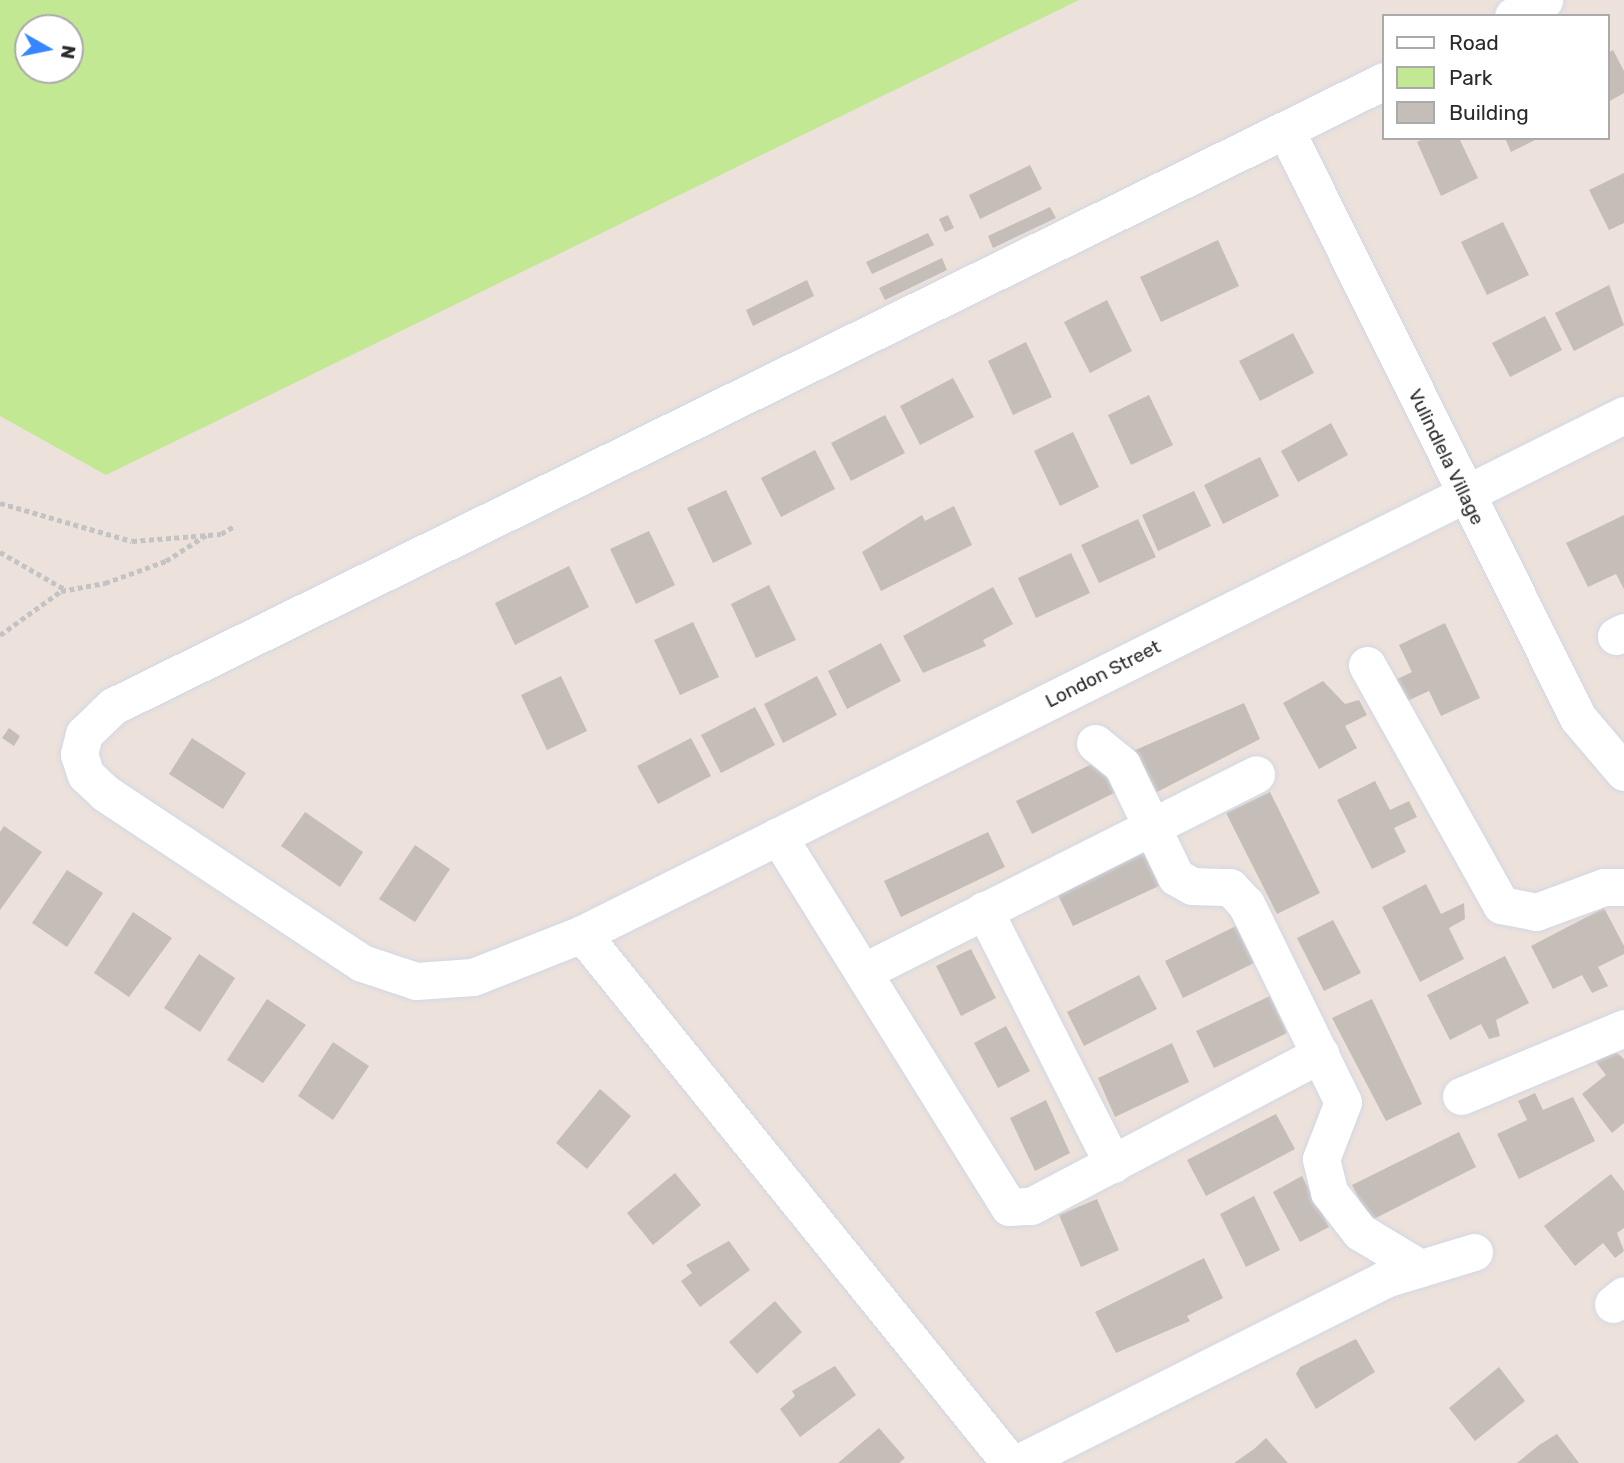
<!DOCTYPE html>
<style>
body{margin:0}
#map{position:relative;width:1624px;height:1463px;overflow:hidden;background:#ede1db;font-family:Rubik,sans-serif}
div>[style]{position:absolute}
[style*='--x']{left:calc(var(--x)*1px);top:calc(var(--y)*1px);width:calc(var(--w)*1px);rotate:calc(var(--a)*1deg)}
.green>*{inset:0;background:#c2e893}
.building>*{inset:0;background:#c5bdb7}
.path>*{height:4.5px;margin-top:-2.25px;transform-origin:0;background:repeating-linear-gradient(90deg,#c3c3c3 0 5px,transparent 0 8.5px)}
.roads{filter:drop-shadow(0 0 2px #d0d8e4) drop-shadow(0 0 2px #d0d8e4)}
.minor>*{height:37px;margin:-18.5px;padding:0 18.5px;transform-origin:18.5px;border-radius:18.5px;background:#fff}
span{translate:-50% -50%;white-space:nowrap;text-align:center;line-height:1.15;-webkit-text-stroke:6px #fff;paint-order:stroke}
.street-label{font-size:19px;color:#2a2a2a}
.legend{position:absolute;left:1382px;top:14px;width:228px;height:126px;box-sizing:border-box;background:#fff;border:2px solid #aaa;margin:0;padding:9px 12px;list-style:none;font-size:21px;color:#2a2a2a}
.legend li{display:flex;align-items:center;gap:14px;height:35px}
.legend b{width:35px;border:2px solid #aaa}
.north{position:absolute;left:14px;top:14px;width:70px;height:70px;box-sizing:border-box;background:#fff;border:2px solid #aaa;border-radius:50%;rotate:99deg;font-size:19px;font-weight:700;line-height:28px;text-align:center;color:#2a2a2a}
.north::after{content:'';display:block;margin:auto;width:24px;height:32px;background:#3686ff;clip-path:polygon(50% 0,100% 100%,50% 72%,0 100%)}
</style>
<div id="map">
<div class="green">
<i style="clip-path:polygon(evenodd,0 0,1079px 0,106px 475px,0 416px,0 0,28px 28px,70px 28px,70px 70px,28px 70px,28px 28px)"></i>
</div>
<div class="building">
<i style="clip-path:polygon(1613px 50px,1624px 71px,1624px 93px,1608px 102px,1608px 53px)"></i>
<i style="clip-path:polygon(1425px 138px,1459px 138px,1478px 178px,1441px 196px,1417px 142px)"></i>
<i style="clip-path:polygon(1505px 138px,1539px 138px,1511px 152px)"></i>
<i style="clip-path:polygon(1030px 165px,1042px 189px,980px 219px,969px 195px)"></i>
<i style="clip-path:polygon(1624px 173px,1624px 223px,1609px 230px,1589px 190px)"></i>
<i style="clip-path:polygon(1050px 207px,1056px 218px,993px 248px,988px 236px)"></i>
<i style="clip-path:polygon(948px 215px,954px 228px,945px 232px,939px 219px)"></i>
<i style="clip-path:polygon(1503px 222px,1529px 275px,1487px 295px,1461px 242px)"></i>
<i style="clip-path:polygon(928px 233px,934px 245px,872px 274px,866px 262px)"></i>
<i style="clip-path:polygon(1218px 240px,1239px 286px,1161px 322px,1140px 277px)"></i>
<i style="clip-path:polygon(942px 258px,947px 270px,885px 300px,879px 288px)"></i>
<i style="clip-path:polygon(807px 280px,814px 296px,753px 326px,746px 310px)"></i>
<i style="clip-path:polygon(1609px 285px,1624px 325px,1574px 351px,1555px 313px)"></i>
<i style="clip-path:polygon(1107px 300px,1132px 351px,1090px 373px,1064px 322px)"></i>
<i style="clip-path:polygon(1545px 316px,1562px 350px,1510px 377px,1492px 343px)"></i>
<i style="clip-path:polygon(1293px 333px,1314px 373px,1260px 401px,1239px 361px)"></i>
<i style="clip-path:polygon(1026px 342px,1052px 397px,1013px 415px,988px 361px)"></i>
<i style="clip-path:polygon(953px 378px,974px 417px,920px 445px,900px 406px)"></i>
<i style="clip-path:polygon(1149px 395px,1173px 445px,1131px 465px,1108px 415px)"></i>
<i style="clip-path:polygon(885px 415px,905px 453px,851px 481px,831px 443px)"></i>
<i style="clip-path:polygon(1331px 423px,1348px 455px,1298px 482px,1281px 451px)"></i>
<i style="clip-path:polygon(1073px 432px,1099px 487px,1060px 506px,1034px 451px)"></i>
<i style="clip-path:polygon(815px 450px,835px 489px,781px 517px,761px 478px)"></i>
<i style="clip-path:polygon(1260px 457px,1279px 496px,1223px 524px,1204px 485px)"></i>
<i style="clip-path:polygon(726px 490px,752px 544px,713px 563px,687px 508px)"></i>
<i style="clip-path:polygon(1194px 491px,1211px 526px,1158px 551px,1142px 515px)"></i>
<i style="clip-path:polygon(954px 506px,972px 545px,881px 591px,862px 552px,922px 515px,925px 521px)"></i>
<i style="clip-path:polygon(1624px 515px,1624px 589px,1616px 574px,1588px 587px,1566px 543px)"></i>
<i style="clip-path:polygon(1138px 519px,1156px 557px,1099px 583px,1081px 545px)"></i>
<i style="clip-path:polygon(649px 531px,675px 585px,636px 604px,610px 549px)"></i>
<i style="clip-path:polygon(1071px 553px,1090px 593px,1036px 618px,1018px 578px)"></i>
<i style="clip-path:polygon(569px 566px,589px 607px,515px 645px,495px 603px)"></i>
<i style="clip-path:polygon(769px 585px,796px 640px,756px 658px,731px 604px)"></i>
<i style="clip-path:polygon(993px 587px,1013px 624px,983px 640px,986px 646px,923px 673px,903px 636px)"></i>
<i style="clip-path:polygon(693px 622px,719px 677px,680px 695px,654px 640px)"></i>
<i style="clip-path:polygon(1445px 623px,1480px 698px,1441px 716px,1429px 691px,1405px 702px,1395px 680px,1412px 672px,1399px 645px)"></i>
<i style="clip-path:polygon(881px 643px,901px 681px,847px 709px,828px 671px)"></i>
<i style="clip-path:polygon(561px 676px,587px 731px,547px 750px,521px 695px)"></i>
<i style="clip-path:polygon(817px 676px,837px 715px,783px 743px,764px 704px)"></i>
<i style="clip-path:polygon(1323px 681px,1345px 704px,1359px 700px,1367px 715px,1345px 726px,1357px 748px,1319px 769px,1283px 703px)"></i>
<i style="clip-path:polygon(1244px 703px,1260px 739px,1155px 793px,1133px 751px)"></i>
<i style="clip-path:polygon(755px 707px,775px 745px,721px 773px,701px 735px)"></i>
<i style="clip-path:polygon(9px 728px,20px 736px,14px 746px,2px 738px)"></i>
<i style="clip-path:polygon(192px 738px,246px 773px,223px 809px,169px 774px)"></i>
<i style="clip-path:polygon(691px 738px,711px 776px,658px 804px,637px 766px)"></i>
<i style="clip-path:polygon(1102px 759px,1118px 791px,1032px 834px,1016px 801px)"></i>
<i style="clip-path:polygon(1375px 781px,1390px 810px,1409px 801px,1417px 817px,1394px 828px,1406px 852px,1372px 869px,1337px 800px)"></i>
<i style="clip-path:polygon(1270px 792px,1320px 893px,1277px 914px,1226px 813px)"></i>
<i style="clip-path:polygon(305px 812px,363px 852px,340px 887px,281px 846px)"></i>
<i style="clip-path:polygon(4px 826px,42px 852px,0 910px,0 832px)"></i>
<i style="clip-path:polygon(988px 832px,1005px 867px,901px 917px,884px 881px)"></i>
<i style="clip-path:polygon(415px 845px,450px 869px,415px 922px,379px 899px)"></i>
<i style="clip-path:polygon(1145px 850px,1161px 885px,1073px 926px,1056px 891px)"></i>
<i style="clip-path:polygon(67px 870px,103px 893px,67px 947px,32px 923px)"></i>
<i style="clip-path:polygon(1426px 884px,1441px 914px,1464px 903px,1465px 919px,1449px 928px,1464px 959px,1420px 982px,1382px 907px)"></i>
<i style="clip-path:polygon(1604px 908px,1624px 946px,1624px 954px,1598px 967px,1608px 986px,1592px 993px,1582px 975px,1553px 989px,1531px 946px)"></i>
<i style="clip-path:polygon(133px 912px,172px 938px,129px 997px,94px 973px)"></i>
<i style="clip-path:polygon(1333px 920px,1361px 973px,1324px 991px,1297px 938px)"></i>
<i style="clip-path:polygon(1236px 926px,1254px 963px,1183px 998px,1165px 961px)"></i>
<i style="clip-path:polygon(971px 949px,996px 998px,961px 1016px,936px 966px)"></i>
<i style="clip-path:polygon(199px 954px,235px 978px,200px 1032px,164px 1008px)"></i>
<i style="clip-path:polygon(1505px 956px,1529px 1003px,1496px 1020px,1500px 1036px,1489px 1039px,1481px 1024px,1450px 1040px,1427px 995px)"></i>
<i style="clip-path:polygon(1139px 975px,1157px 1009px,1084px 1046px,1067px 1012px)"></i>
<i style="clip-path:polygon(1270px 996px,1287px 1033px,1214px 1068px,1196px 1031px)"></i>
<i style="clip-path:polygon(267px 999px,306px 1025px,263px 1083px,227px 1060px)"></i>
<i style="clip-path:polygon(1372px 999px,1422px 1104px,1386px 1121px,1332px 1018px)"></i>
<i style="clip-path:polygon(1006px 1026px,1030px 1071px,998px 1088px,974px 1043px)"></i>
<i style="clip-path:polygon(333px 1042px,369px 1066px,333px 1120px,298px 1096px)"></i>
<i style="clip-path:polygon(1172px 1043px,1189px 1082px,1115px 1117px,1098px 1078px)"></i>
<i style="clip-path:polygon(1609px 1046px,1624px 1059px,1624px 1123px,1612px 1133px,1582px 1094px,1606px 1075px,1593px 1058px)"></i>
<i style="clip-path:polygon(600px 1089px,631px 1116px,587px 1169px,556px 1143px)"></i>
<i style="clip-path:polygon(1535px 1093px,1543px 1110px,1573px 1097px,1595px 1141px,1519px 1179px,1497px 1134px,1527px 1120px,1518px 1101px)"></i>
<i style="clip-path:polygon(1046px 1100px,1070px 1153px,1035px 1171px,1010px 1118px)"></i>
<i style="clip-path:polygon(1276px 1114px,1295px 1149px,1206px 1196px,1187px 1160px)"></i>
<i style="clip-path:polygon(1459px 1132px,1476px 1167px,1370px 1221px,1352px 1185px)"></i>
<i style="clip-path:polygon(675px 1173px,701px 1205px,653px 1245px,627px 1213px)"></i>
<i style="clip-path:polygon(1611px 1174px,1624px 1191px,1624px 1228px,1617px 1233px,1624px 1251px,1615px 1258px,1603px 1243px,1575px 1266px,1544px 1226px)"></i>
<i style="clip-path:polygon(1302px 1176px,1329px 1227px,1300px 1242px,1273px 1192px)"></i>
<i style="clip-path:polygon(1254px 1196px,1280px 1250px,1246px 1267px,1220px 1214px)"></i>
<i style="clip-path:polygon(1097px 1199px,1119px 1250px,1081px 1267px,1059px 1215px)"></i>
<i style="clip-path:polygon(729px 1241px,750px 1270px,700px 1307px,681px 1281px,692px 1273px,686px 1265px)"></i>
<i style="clip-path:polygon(1204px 1258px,1223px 1298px,1187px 1316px,1190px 1321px,1116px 1353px,1095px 1312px)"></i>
<i style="clip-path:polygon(775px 1301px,802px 1332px,757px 1374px,729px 1342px)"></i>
<i style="clip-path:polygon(1356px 1339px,1375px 1372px,1316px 1409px,1296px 1374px,1300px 1367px)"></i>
<i style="clip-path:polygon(835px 1366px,856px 1395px,800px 1437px,780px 1409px,795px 1396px,792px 1391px)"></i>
<i style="clip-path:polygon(1499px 1367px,1525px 1401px,1475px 1441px,1449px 1408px)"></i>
<i style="clip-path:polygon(879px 1428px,905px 1458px,899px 1463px,838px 1463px)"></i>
<i style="clip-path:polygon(1557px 1434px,1579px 1463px,1517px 1463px,1539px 1445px)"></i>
<i style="clip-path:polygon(1266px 1438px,1288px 1463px,1234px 1463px,1254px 1449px)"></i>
</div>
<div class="path">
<i style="--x:0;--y:503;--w:137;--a:16.1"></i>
<i style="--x:132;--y:541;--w:89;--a:-4.5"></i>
<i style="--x:221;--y:534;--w:17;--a:-31"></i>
<i style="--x:0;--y:552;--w:76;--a:29.9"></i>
<i style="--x:0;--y:635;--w:75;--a:-35.8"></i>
<i style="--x:61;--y:591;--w:45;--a:-10.3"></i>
<i style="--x:105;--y:583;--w:65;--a:-19.8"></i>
<i style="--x:166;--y:561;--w:48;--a:-33"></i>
</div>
<div class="roads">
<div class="minor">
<i style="--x:1513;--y:16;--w:35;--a:-27"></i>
<i style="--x:1384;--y:81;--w:1416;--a:153.81"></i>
<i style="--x:113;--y:706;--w:40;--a:136"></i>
<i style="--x:84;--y:734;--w:21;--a:104"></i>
<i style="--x:79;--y:754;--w:22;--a:72"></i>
<i style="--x:86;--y:775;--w:26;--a:43"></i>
<i style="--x:105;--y:793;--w:308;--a:33.5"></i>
<i style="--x:362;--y:963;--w:57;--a:18.4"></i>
<i style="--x:416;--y:981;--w:57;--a:-4"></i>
<i style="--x:473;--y:977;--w:117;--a:-21.5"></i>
<i style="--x:582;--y:934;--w:1164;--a:-26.48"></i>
<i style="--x:1286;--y:131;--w:656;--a:63.55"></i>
<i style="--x:1578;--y:718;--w:71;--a:49.6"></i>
<i style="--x:1616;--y:636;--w:9;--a:-27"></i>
<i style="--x:1367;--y:665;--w:275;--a:60.8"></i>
<i style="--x:1501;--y:905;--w:36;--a:11"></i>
<i style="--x:1536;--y:912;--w:72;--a:-20.2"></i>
<i style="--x:1604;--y:887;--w:20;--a:0"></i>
<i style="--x:1095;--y:743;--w:35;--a:39"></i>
<i style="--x:1122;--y:765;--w:124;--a:64.3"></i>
<i style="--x:1176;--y:877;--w:18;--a:29"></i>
<i style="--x:1192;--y:886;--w:38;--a:2"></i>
<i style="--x:1230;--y:887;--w:23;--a:47"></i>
<i style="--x:1246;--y:904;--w:220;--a:63.9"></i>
<i style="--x:1343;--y:1102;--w:61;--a:111.1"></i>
<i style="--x:1321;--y:1159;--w:34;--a:76"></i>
<i style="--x:1329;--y:1192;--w:51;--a:52.2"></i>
<i style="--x:1360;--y:1232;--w:70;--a:31"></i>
<i style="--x:778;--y:836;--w:437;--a:58.1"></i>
<i style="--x:1009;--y:1207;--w:22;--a:-3"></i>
<i style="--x:1031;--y:1206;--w:327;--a:-27.7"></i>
<i style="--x:984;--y:910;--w:285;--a:63.1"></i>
<i style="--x:582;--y:934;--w:680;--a:51.02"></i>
<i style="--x:863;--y:972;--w:440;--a:-26.7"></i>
<i style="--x:1461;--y:1096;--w:177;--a:-22.6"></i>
<i style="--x:1613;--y:1304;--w:14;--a:-39"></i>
<i style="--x:1018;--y:1463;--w:411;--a:-26.6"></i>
<i style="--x:1385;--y:1279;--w:93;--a:-16.9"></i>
</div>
</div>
<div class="street-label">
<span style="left:1446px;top:457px;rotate:64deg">Vulindlela Village</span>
<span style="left:1103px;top:674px;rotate:-27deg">London Street</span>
</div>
<ul class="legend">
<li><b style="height:9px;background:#fff"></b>Road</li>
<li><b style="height:19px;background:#c2e893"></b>Park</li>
<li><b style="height:19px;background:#c5bdb7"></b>Building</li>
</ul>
<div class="north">N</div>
</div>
